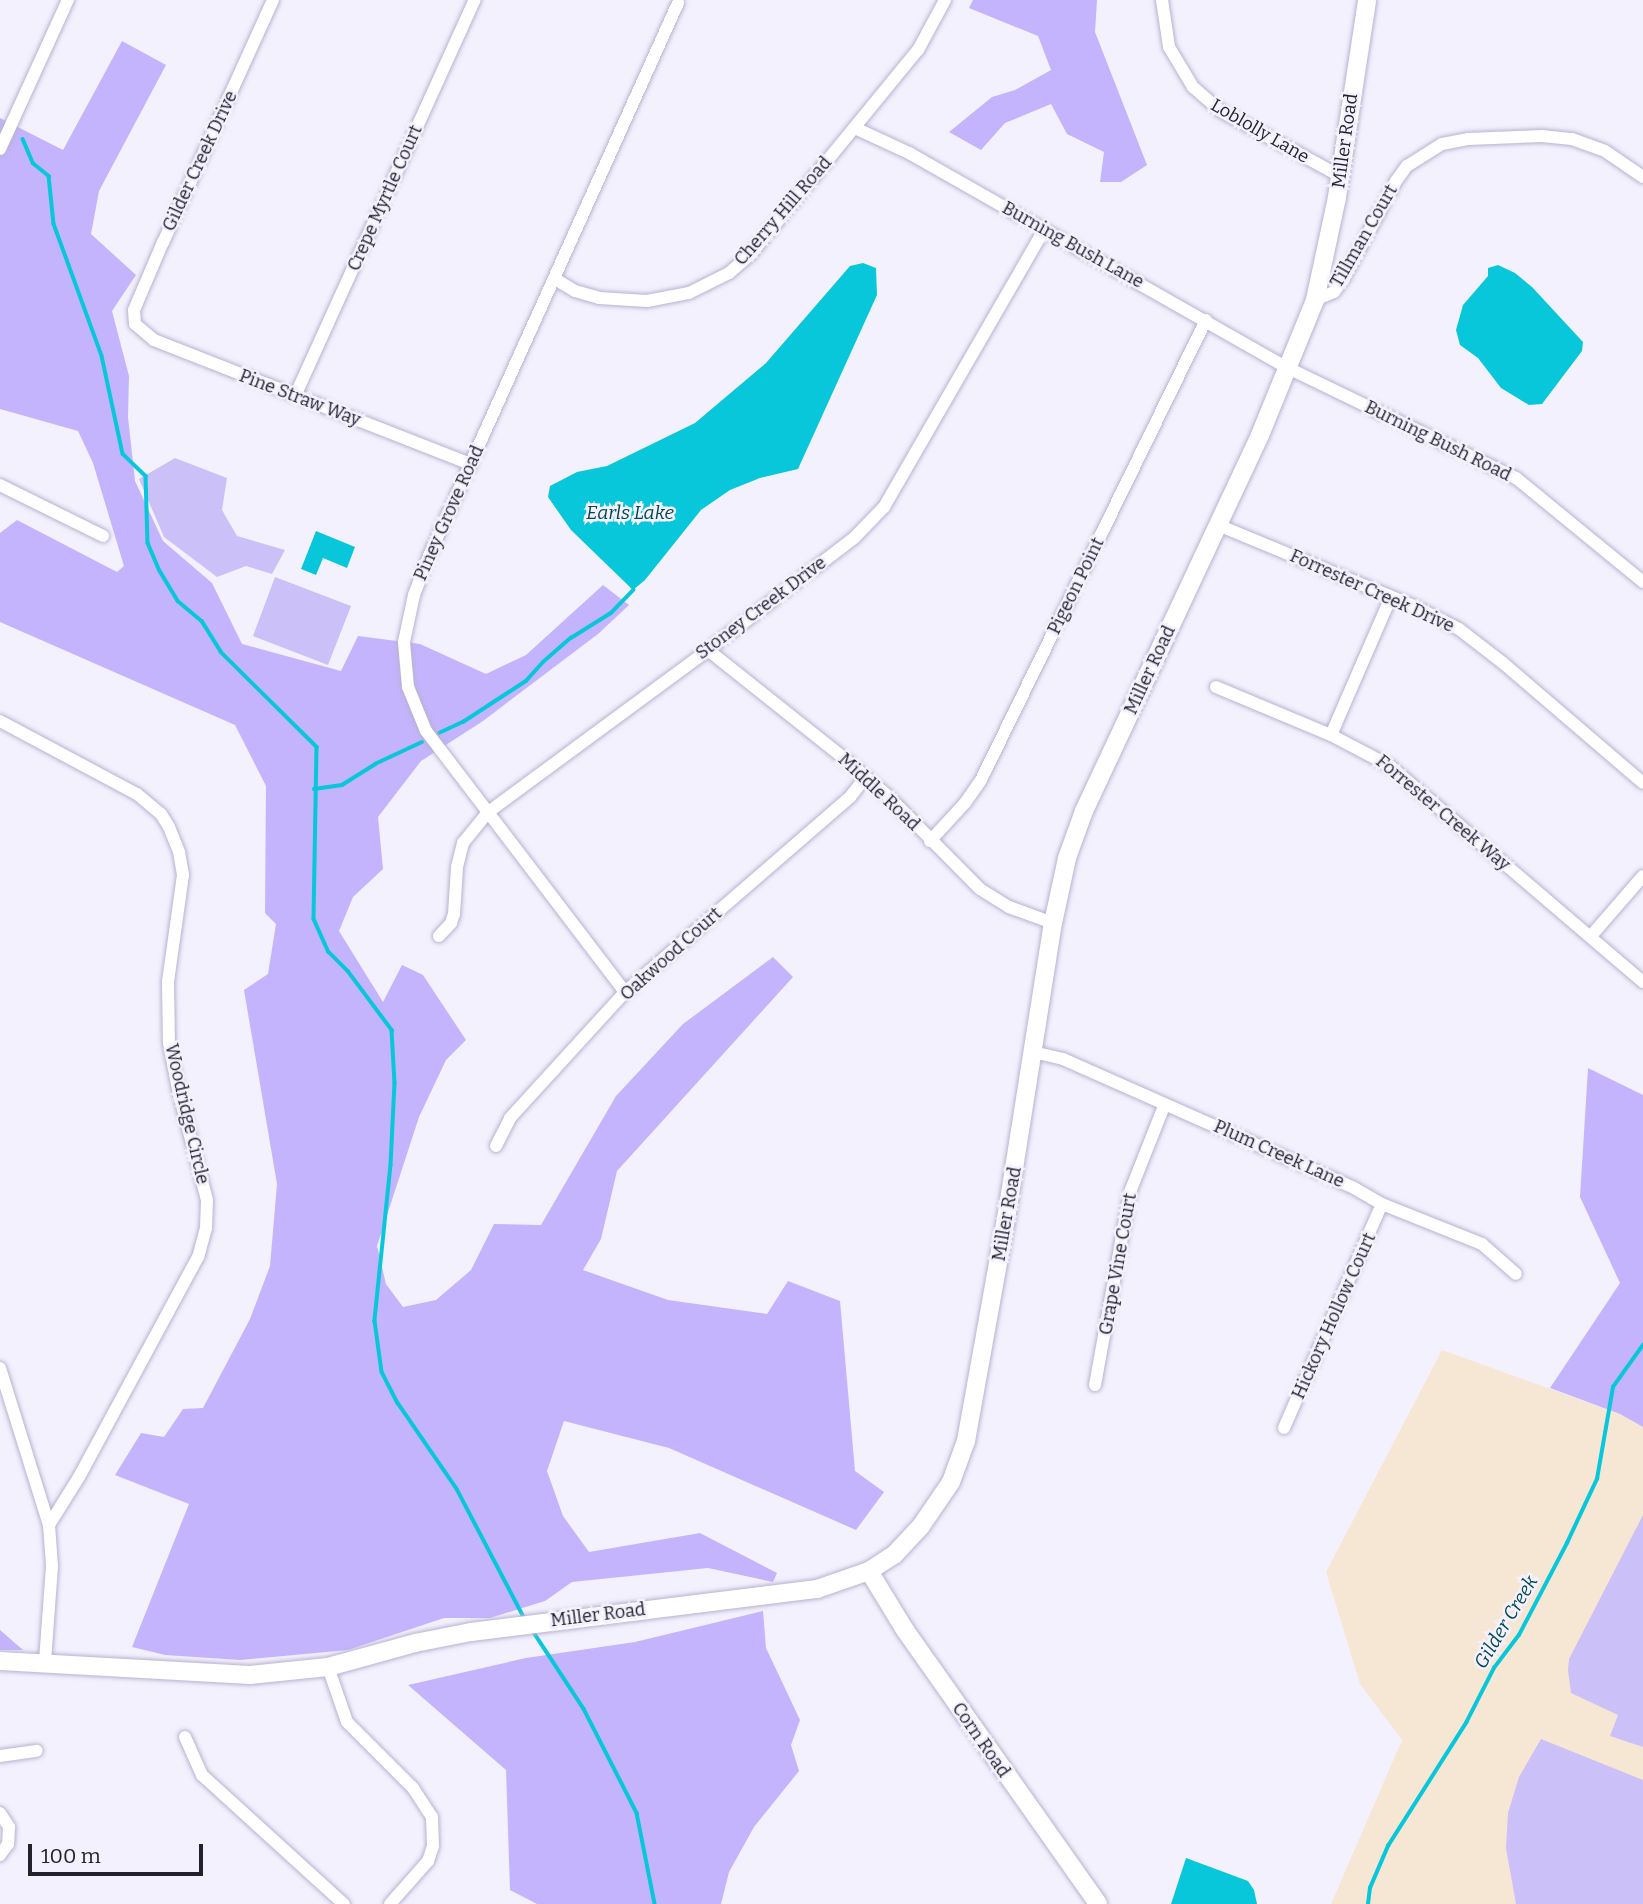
<!DOCTYPE html>
<style>
body{margin:0}
#map{position:relative;width:1643px;height:1904px;overflow:hidden;background:#f4f1fe;font-family:Bitter,serif}
div>[style]{position:absolute}
[style*='--x']{left:calc(var(--x)*1px);top:calc(var(--y)*1px);width:calc(var(--w)*1px);rotate:calc(var(--a)*1deg)}
.education>*{inset:0;background:#f6e7d4}
.green>*{inset:0;background:#cbc0f7}
.forest>*{inset:0;background:#c4b4fd}
.water>*{inset:0;background:#09c7da}
.stream>*{height:3.5px;margin:-1.75px;padding:0 1.75px;transform-origin:1.75px;border-radius:1.75px;background:#09c7da}
.roads{filter:drop-shadow(0 0 2px #b8b2d1) drop-shadow(0 0 2px #b8b2d1)}
.street>*{height:12px;margin:-6px;padding:0 6px;transform-origin:6px;border-radius:6px;background:#fff}
.secondary>*{height:18px;margin:-9px;padding:0 9px;transform-origin:9px;border-radius:9px;background:#fff}
span{translate:-50% -50%;white-space:nowrap;text-align:center;line-height:1.15;-webkit-text-stroke:5px #f4f1fe;paint-order:stroke}
.street-label{font-size:18px;color:#24212d}
.water-label{font-size:19px;color:#004850;font-style:italic}
.scale{position:absolute;left:28px;top:1844px;width:175px;height:32px;box-sizing:border-box;border:4px solid #24212d;border-top:0;padding-left:9px;font-size:21px;line-height:24px;white-space:nowrap;color:#24212d;-webkit-text-stroke:5px #f4f1fe;paint-order:stroke}
</style>
<div id="map">
<div class="education">
<i style="clip-path:polygon(1442px 1350px,1620px 1414px,1643px 1427px,1643px 1904px,1331px 1904px,1402px 1740px,1360px 1684px,1326px 1572px)"></i>
</div>
<div class="green">
<i style="clip-path:polygon(175px 458px,227px 478px,222px 510px,237px 536px,285px 550px,272px 574px,246px 566px,217px 577px,164px 537px,139px 479px)"></i>
<i style="clip-path:polygon(275px 577px,351px 606px,328px 665px,253px 636px)"></i>
<i style="clip-path:polygon(1643px 1515px,1643px 1747px,1610px 1736px,1618px 1715px,1571px 1693px,1568px 1670px,1569px 1659px)"></i>
<i style="clip-path:polygon(1541px 1739px,1643px 1780px,1643px 1904px,1516px 1904px,1506px 1848px,1508px 1813px,1519px 1777px)"></i>
</div>
<div class="forest">
<i style="clip-path:polygon(973px 0,1097px 0,1095px 32px,1147px 165px,1121px 182px,1100px 182px,1104px 152px,1067px 134px,1051px 104px,1005px 123px,981px 150px,949px 132px,992px 97px,1015px 90px,1051px 70px,1038px 36px,969px 8px)"></i>
<i style="clip-path:polygon(122px 41px,166px 65px,99px 191px,91px 234px,136px 275px,112px 311px,129px 376px,128px 417px,135px 481px,163px 541px,212px 583px,242px 644px,341px 671px,358px 636px,420px 644px,486px 674px,526px 655px,603px 585px,629px 605px,598px 634px,483px 721px,421px 761px,378px 817px,383px 869px,353px 897px,339px 931px,383px 1002px,402px 965px,423px 975px,466px 1040px,446px 1060px,419px 1117px,377px 1246px,386px 1284px,403px 1307px,436px 1300px,471px 1270px,494px 1224px,541px 1225px,616px 1096px,683px 1024px,773px 957px,793px 977px,617px 1171px,601px 1239px,583px 1270px,668px 1300px,767px 1314px,788px 1281px,840px 1301px,855px 1471px,884px 1492px,856px 1530px,669px 1448px,564px 1421px,547px 1471px,563px 1516px,589px 1552px,700px 1533px,777px 1573px,773px 1582px,708px 1568px,572px 1582px,545px 1601px,490px 1618px,444px 1618px,348px 1650px,240px 1660px,165px 1655px,132px 1647px,189px 1504px,115px 1475px,141px 1433px,164px 1437px,183px 1409px,203px 1408px,250px 1319px,270px 1266px,277px 1184px,244px 990px,268px 974px,276px 924px,265px 913px,266px 786px,235px 725px,0 622px,0 533px,17px 520px,117px 572px,124px 566px,93px 463px,78px 431px,0 409px,0 118px,63px 150px)"></i>
<i style="clip-path:polygon(1588px 1068px,1643px 1095px,1643px 1427px,1620px 1414px,1550px 1388px,1620px 1283px,1580px 1197px)"></i>
<i style="clip-path:polygon(763px 1611px,766px 1648px,800px 1720px,791px 1745px,799px 1771px,754px 1827px,729px 1872px,721px 1904px,537px 1904px,510px 1890px,506px 1770px,408px 1685px,526px 1658px,635px 1642px)"></i>
<i style="clip-path:polygon(0 1630px,23px 1650px,0 1650px)"></i>
</div>
<div class="water">
<i style="clip-path:polygon(863px 263px,876px 268px,877px 295px,798px 469px,760px 478px,730px 490px,701px 510px,645px 580px,633px 590px,571px 530px,548px 497px,550px 486px,577px 472px,607px 466px,695px 423px,766px 363px,850px 266px)"></i>
<i style="clip-path:polygon(1498px 265px,1515px 273px,1532px 287px,1583px 342px,1582px 351px,1542px 404px,1529px 405px,1501px 388px,1478px 358px,1460px 345px,1456px 330px,1463px 305px,1488px 276px,1488px 268px)"></i>
<i style="clip-path:polygon(316px 531px,355px 547px,347px 568px,323px 558px,316px 575px,301px 569px)"></i>
<i style="clip-path:polygon(1186px 1858px,1248px 1881px,1254px 1890px,1257px 1904px,1171px 1904px)"></i>
</div>
<div class="stream">
<i style="--x:23;--y:139;--w:26;--a:67"></i>
<i style="--x:33;--y:163;--w:21;--a:39"></i>
<i style="--x:49;--y:176;--w:48;--a:84.1"></i>
<i style="--x:54;--y:224;--w:140;--a:70"></i>
<i style="--x:102;--y:356;--w:100;--a:77.9"></i>
<i style="--x:123;--y:454;--w:32;--a:44"></i>
<i style="--x:146;--y:476;--w:67;--a:88.3"></i>
<i style="--x:148;--y:543;--w:30;--a:67"></i>
<i style="--x:160;--y:571;--w:35;--a:59"></i>
<i style="--x:178;--y:601;--w:31;--a:40"></i>
<i style="--x:202;--y:621;--w:36;--a:58"></i>
<i style="--x:221;--y:652;--w:135;--a:44.7"></i>
<i style="--x:317;--y:747;--w:172;--a:91"></i>
<i style="--x:314;--y:919;--w:36;--a:66"></i>
<i style="--x:329;--y:952;--w:27;--a:45"></i>
<i style="--x:348;--y:971;--w:74;--a:53.3"></i>
<i style="--x:392;--y:1030;--w:53;--a:86.8"></i>
<i style="--x:395;--y:1083;--w:82;--a:92.8"></i>
<i style="--x:391;--y:1165;--w:157;--a:95.9"></i>
<i style="--x:375;--y:1321;--w:51;--a:82.2"></i>
<i style="--x:382;--y:1372;--w:35;--a:63"></i>
<i style="--x:398;--y:1403;--w:104;--a:55.5"></i>
<i style="--x:457;--y:1489;--w:147;--a:62.4"></i>
<i style="--x:439;--y:733;--w:26;--a:-25"></i>
<i style="--x:463;--y:722;--w:75;--a:-33.1"></i>
<i style="--x:526;--y:681;--w:25;--a:-48"></i>
<i style="--x:543;--y:662;--w:37;--a:-41"></i>
<i style="--x:571;--y:638;--w:47;--a:-32"></i>
<i style="--x:611;--y:613;--w:32;--a:-46"></i>
<i style="--x:314;--y:789;--w:28;--a:-8"></i>
<i style="--x:342;--y:785;--w:39;--a:-32"></i>
<i style="--x:375;--y:764;--w:52;--a:-25.1"></i>
<i style="--x:533;--y:1631;--w:93;--a:56.8"></i>
<i style="--x:584;--y:1709;--w:117;--a:63"></i>
<i style="--x:637;--y:1813;--w:93;--a:78.8"></i>
<i style="--x:1368;--y:1904;--w:16;--a:-83"></i>
<i style="--x:1370;--y:1888;--w:46;--a:-66.8"></i>
<i style="--x:1388;--y:1846;--w:146;--a:-57.6"></i>
<i style="--x:1466;--y:1723;--w:62;--a:-63"></i>
<i style="--x:1494;--y:1668;--w:41;--a:-52.9"></i>
<i style="--x:1519;--y:1635;--w:104;--a:-62.4"></i>
<i style="--x:1567;--y:1543;--w:71;--a:-64.9"></i>
<i style="--x:1597;--y:1479;--w:93;--a:-80.1"></i>
<i style="--x:1613;--y:1387;--w:52;--a:-54.5"></i>
</div>
<div class="roads">
<div class="street">
<i style="--x:273;--y:0;--w:266;--a:114.4"></i>
<i style="--x:163;--y:242;--w:74;--a:113.1"></i>
<i style="--x:134;--y:310;--w:14;--a:86"></i>
<i style="--x:135;--y:324;--w:25;--a:40"></i>
<i style="--x:154;--y:340;--w:339;--a:21.4"></i>
<i style="--x:1162;--y:0;--w:48;--a:81.5"></i>
<i style="--x:1169;--y:47;--w:47;--a:59"></i>
<i style="--x:1193;--y:87;--w:35;--a:41"></i>
<i style="--x:1219;--y:110;--w:138;--a:28.6"></i>
<i style="--x:855;--y:128;--w:60;--a:24.8"></i>
<i style="--x:909;--y:153;--w:436;--a:29.6"></i>
<i style="--x:1288;--y:368;--w:253;--a:25.8"></i>
<i style="--x:1516;--y:478;--w:164;--a:39.3"></i>
<i style="--x:0;--y:149;--w:164;--a:-65.5"></i>
<i style="--x:555;--y:279;--w:23;--a:31"></i>
<i style="--x:575;--y:291;--w:25;--a:16"></i>
<i style="--x:599;--y:298;--w:48;--a:3.6"></i>
<i style="--x:647;--y:301;--w:43;--a:-10.8"></i>
<i style="--x:689;--y:293;--w:45;--a:-26.6"></i>
<i style="--x:729;--y:273;--w:28;--a:-41"></i>
<i style="--x:750;--y:255;--w:265;--a:-50.7"></i>
<i style="--x:918;--y:50;--w:57;--a:-61.6"></i>
<i style="--x:1315;--y:300;--w:21;--a:-23"></i>
<i style="--x:1334;--y:292;--w:17;--a:-54"></i>
<i style="--x:1344;--y:278;--w:110;--a:-61.8"></i>
<i style="--x:1396;--y:181;--w:19;--a:-54"></i>
<i style="--x:1407;--y:166;--w:41;--a:-32.2"></i>
<i style="--x:1442;--y:144;--w:26;--a:-11"></i>
<i style="--x:1468;--y:139;--w:74;--a:-2.3"></i>
<i style="--x:1542;--y:136;--w:30;--a:6"></i>
<i style="--x:1572;--y:139;--w:35;--a:20"></i>
<i style="--x:1605;--y:151;--w:46;--a:34.4"></i>
<i style="--x:295;--y:396;--w:435;--a:-65.6"></i>
<i style="--x:0;--y:485;--w:115;--a:26.3"></i>
<i style="--x:1218;--y:525;--w:214;--a:22.5"></i>
<i style="--x:1416;--y:607;--w:48;--a:27.1"></i>
<i style="--x:1459;--y:629;--w:56;--a:37.7"></i>
<i style="--x:1503;--y:663;--w:184;--a:40.6"></i>
<i style="--x:708;--y:650;--w:175;--a:38.5"></i>
<i style="--x:845;--y:759;--w:58;--a:40.8"></i>
<i style="--x:889;--y:797;--w:129;--a:45.3"></i>
<i style="--x:980;--y:889;--w:34;--a:32"></i>
<i style="--x:1009;--y:907;--w:47;--a:20"></i>
<i style="--x:1216;--y:687;--w:125;--a:22.7"></i>
<i style="--x:1331;--y:735;--w:67;--a:27.7"></i>
<i style="--x:1390;--y:766;--w:333;--a:40.5"></i>
<i style="--x:0;--y:721;--w:155;--a:28.1"></i>
<i style="--x:137;--y:794;--w:31;--a:40"></i>
<i style="--x:161;--y:814;--w:15;--a:58"></i>
<i style="--x:169;--y:827;--w:27;--a:68"></i>
<i style="--x:179;--y:852;--w:23;--a:80"></i>
<i style="--x:183;--y:875;--w:108;--a:98"></i>
<i style="--x:168;--y:982;--w:61;--a:89.1"></i>
<i style="--x:169;--y:1043;--w:52;--a:78.9"></i>
<i style="--x:179;--y:1094;--w:110;--a:75.2"></i>
<i style="--x:207;--y:1200;--w:28;--a:92"></i>
<i style="--x:206;--y:1228;--w:30;--a:105"></i>
<i style="--x:198;--y:1257;--w:250;--a:118.4"></i>
<i style="--x:79;--y:1477;--w:57;--a:122"></i>
<i style="--x:1331;--y:735;--w:150;--a:-66.5"></i>
<i style="--x:930;--y:841;--w:52;--a:-47.4"></i>
<i style="--x:965;--y:803;--w:28;--a:-55"></i>
<i style="--x:981;--y:780;--w:512;--a:-63.94"></i>
<i style="--x:439;--y:936;--w:18;--a:-47"></i>
<i style="--x:451;--y:923;--w:9;--a:-72"></i>
<i style="--x:454;--y:914;--w:47;--a:-86.3"></i>
<i style="--x:457;--y:867;--w:25;--a:-76"></i>
<i style="--x:463;--y:843;--w:38;--a:-51"></i>
<i style="--x:487;--y:813;--w:275;--a:-36.4"></i>
<i style="--x:708;--y:650;--w:185;--a:-37.5"></i>
<i style="--x:855;--y:537;--w:42;--a:-46"></i>
<i style="--x:884;--y:507;--w:320;--a:-60"></i>
<i style="--x:1591;--y:936;--w:79;--a:-49.1"></i>
<i style="--x:625;--y:992;--w:328;--a:-127.3"></i>
<i style="--x:426;--y:731;--w:48;--a:-112.2"></i>
<i style="--x:408;--y:687;--w:45;--a:-95.1"></i>
<i style="--x:404;--y:642;--w:48;--a:-78"></i>
<i style="--x:414;--y:595;--w:40;--a:-69"></i>
<i style="--x:428;--y:558;--w:609;--a:-65.75"></i>
<i style="--x:1033;--y:1052;--w:31;--a:13"></i>
<i style="--x:1063;--y:1059;--w:318;--a:23.9"></i>
<i style="--x:1354;--y:1188;--w:32;--a:30"></i>
<i style="--x:1382;--y:1204;--w:108;--a:21.8"></i>
<i style="--x:1482;--y:1244;--w:45;--a:41.4"></i>
<i style="--x:496;--y:1146;--w:31;--a:-63"></i>
<i style="--x:510;--y:1118;--w:171;--a:-47.6"></i>
<i style="--x:625;--y:992;--w:298;--a:-40.9"></i>
<i style="--x:850;--y:797;--w:24;--a:-52"></i>
<i style="--x:0;--y:1368;--w:164;--a:72.7"></i>
<i style="--x:49;--y:1525;--w:41;--a:85.8"></i>
<i style="--x:52;--y:1566;--w:96;--a:94.2"></i>
<i style="--x:1095;--y:1385;--w:196;--a:-79.7"></i>
<i style="--x:1130;--y:1192;--w:92;--a:-68.4"></i>
<i style="--x:1284;--y:1428;--w:244;--a:-66.4"></i>
<i style="--x:328;--y:1667;--w:58;--a:70.9"></i>
<i style="--x:347;--y:1722;--w:93;--a:45"></i>
<i style="--x:413;--y:1788;--w:35;--a:57"></i>
<i style="--x:432;--y:1817;--w:29;--a:88"></i>
<i style="--x:433;--y:1846;--w:16;--a:108"></i>
<i style="--x:428;--y:1861;--w:57;--a:131.5"></i>
<i style="--x:185;--y:1737;--w:42;--a:65.9"></i>
<i style="--x:202;--y:1775;--w:192;--a:42.3"></i>
<i style="--x:0;--y:1756;--w:37;--a:-8"></i>
<i style="--x:0;--y:1813;--w:17;--a:57"></i>
<i style="--x:9;--y:1827;--w:17;--a:93"></i>
<i style="--x:8;--y:1844;--w:14;--a:126"></i>
</div>
<div class="secondary">
<i style="--x:869;--y:1571;--w:69;--a:58.6"></i>
<i style="--x:905;--y:1630;--w:335;--a:54.8"></i>
<i style="--x:0;--y:1661;--w:250;--a:3.2"></i>
<i style="--x:250;--y:1675;--w:78;--a:-5.9"></i>
<i style="--x:328;--y:1667;--w:90;--a:-15.4"></i>
<i style="--x:415;--y:1643;--w:57;--a:-11.1"></i>
<i style="--x:471;--y:1632;--w:349;--a:-7.1"></i>
<i style="--x:817;--y:1589;--w:55;--a:-19.1"></i>
<i style="--x:869;--y:1571;--w:30;--a:-33"></i>
<i style="--x:894;--y:1555;--w:40;--a:-47"></i>
<i style="--x:921;--y:1526;--w:53;--a:-55.7"></i>
<i style="--x:951;--y:1482;--w:44;--a:-69.9"></i>
<i style="--x:966;--y:1441;--w:226;--a:-79.8"></i>
<i style="--x:1006;--y:1219;--w:300;--a:-81"></i>
<i style="--x:1053;--y:923;--w:66;--a:-77.8"></i>
<i style="--x:1067;--y:858;--w:50;--a:-70.1"></i>
<i style="--x:1084;--y:811;--w:415;--a:-64.9"></i>
<i style="--x:1260;--y:435;--w:146;--a:-67.8"></i>
<i style="--x:1315;--y:300;--w:105;--a:-77.9"></i>
<i style="--x:1337;--y:197;--w:199;--a:-81.3"></i>
</div>
</div>
<div class="street-label">
<span style="left:1260px;top:131px;rotate:30deg">Loblolly Lane</span>
<span style="left:1345px;top:141px;rotate:-82deg">Miller Road</span>
<span style="left:200px;top:161px;rotate:-65deg">Gilder Creek Drive</span>
<span style="left:385px;top:198px;rotate:-66deg">Crepe Myrtle Court</span>
<span style="left:783px;top:211px;rotate:-49deg">Cherry Hill Road</span>
<span style="left:1364px;top:236px;rotate:-60deg">Tillman Court</span>
<span style="left:1073px;top:245px;rotate:29deg">Burning Bush Lane</span>
<span style="left:300px;top:398px;rotate:21deg">Pine Straw Way</span>
<span style="left:1438px;top:441px;rotate:26deg">Burning Bush Road</span>
<span style="left:449px;top:513px;rotate:-66deg">Piney Grove Road</span>
<span style="left:1076px;top:586px;rotate:-64deg">Pigeon Point</span>
<span style="left:1372px;top:591px;rotate:24deg">Forrester Creek Drive</span>
<span style="left:761px;top:608px;rotate:-37deg">Stoney Creek Drive</span>
<span style="left:1150px;top:670px;rotate:-65deg">Miller Road</span>
<span style="left:879px;top:792px;rotate:43deg">Middle Road</span>
<span style="left:1443px;top:813px;rotate:40deg">Forrester Creek Way</span>
<span style="left:671px;top:954px;rotate:-42deg">Oakwood Court</span>
<span style="left:187px;top:1114px;rotate:77deg">Woodridge Circle</span>
<span style="left:1279px;top:1154px;rotate:24deg">Plum Creek Lane</span>
<span style="left:1007px;top:1214px;rotate:-80deg">Miller Road</span>
<span style="left:1118px;top:1264px;rotate:-80deg">Grape Vine Court</span>
<span style="left:1334px;top:1316px;rotate:-66deg">Hickory Hollow Court</span>
<span style="left:598px;top:1615px;rotate:-7deg">Miller Road</span>
<span style="left:981px;top:1740px;rotate:55deg">Corn Road</span>
</div>
<div class="water-label">
<span style="left:630px;top:513px">Earls Lake</span>
<span style="left:1506px;top:1622px;rotate:-59deg">Gilder Creek</span>
</div>
<div class="scale">100 m</div>
</div>
